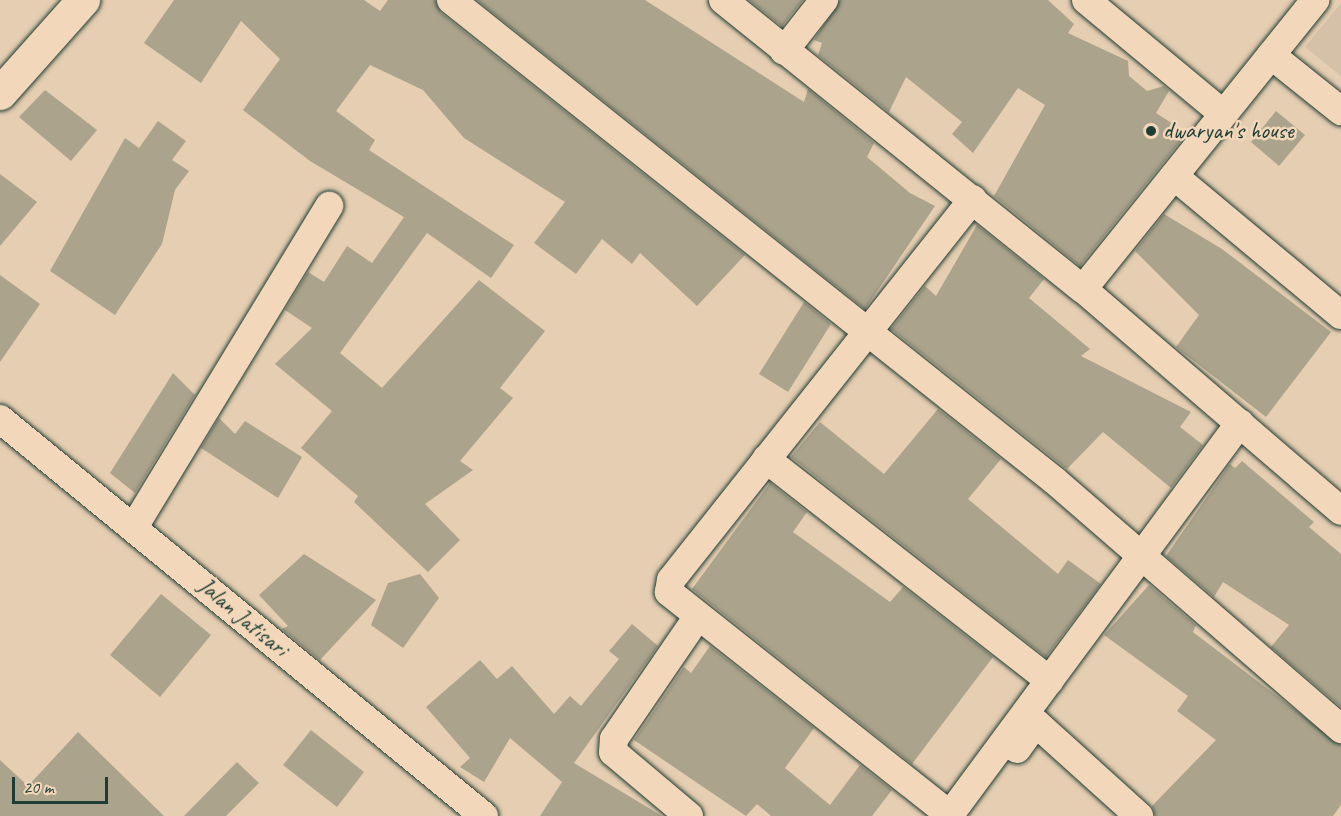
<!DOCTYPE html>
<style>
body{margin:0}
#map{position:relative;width:1341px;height:816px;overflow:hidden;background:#e6ceb2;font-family:Caveat,sans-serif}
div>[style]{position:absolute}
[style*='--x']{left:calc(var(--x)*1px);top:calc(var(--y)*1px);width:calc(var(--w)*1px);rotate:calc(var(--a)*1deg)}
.built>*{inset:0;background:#d5c1a7}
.building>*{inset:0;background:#aca38c}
.roads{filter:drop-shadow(0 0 2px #1f3d34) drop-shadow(0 0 2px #1f3d34)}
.minor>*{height:28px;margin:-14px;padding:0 14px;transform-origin:14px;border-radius:14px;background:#f3d7ba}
.tertiary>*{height:33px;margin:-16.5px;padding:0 16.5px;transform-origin:16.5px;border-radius:16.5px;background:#f3d7ba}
.dots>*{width:16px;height:16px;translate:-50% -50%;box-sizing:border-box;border:3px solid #f3d7ba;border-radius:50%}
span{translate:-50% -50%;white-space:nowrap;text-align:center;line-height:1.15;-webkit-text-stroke:5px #f3d7ba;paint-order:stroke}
.poi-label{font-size:24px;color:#1f3d34}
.left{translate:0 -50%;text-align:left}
.street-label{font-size:24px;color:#1f3d34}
.scale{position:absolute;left:12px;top:777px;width:96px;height:27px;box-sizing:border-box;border:3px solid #1f3d34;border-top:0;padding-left:8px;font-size:18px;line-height:21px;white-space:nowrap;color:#1f3d34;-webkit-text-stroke:4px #f3d7ba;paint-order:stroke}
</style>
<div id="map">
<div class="built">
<i style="clip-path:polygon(1341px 3px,1341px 76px,1305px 47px)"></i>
</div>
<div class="building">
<i style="clip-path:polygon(174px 0,364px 0,380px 11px,388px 0,435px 0,441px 13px,745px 255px,697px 306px,640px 253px,632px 264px,602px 239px,576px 274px,534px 243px,565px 202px,464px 138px,423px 90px,370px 65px,336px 111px,375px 140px,369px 150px,514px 245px,491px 278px,427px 233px,340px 353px,382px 388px,479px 280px,545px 331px,500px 388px,513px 398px,460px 461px,473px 470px,425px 504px,460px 540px,428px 572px,354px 502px,358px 496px,301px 448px,332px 411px,275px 364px,312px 328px,285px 310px,308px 272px,324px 282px,347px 246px,372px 263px,404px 217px,310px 161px,243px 110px,280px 59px,241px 21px,201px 83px,144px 43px)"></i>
<i style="clip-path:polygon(477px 0,645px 0,804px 102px,808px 89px,874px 143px,867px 157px,910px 193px,935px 206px,865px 309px)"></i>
<i style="clip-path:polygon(749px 0,803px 0,782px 26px)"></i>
<i style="clip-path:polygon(840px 0,1048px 0,1074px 24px,1068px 33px,1128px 61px,1129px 76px,1147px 91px,1164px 86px,1169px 91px,1156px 113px,1187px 133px,1080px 266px,994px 196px,1045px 105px,1018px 88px,973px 153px,952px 134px,962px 122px,906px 77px,889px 112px,818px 55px,822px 43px,814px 40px)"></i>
<i style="clip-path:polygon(45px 90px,97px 130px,71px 161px,19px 117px)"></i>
<i style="clip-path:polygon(1276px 111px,1305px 135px,1279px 166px,1251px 142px)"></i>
<i style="clip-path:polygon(158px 121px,186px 141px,172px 160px,189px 171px,175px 190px,162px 244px,115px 315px,50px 271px,125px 138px,139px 148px)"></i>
<i style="clip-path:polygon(0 174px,37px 202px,0 246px)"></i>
<i style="clip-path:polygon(1164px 214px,1222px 249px,1331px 332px,1266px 417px,1176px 347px,1199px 315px,1135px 251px)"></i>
<i style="clip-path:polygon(977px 225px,1044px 279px,1029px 298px,1090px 349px,1081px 356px,1191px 412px,1180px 427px,1203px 445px,1171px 488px,1103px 432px,1067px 469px,891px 329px,925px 286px,936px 296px)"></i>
<i style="clip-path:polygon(0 275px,40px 304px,0 362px)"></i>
<i style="clip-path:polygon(804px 302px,831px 324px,788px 392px,759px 374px)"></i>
<i style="clip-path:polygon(173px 373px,195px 395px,135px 493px,110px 473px)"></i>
<i style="clip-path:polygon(938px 409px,1001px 459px,968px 499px,1058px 574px,1068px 560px,1101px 584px,1046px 657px,791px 457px,820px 422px,884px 474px)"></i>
<i style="clip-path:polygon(219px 418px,235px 434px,245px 421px,302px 457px,278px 498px,201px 448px)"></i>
<i style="clip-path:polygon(1242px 461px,1314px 522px,1309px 527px,1341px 554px,1341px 707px,1271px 647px,1289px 625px,1223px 582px,1214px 597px,1166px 556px,1230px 464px,1235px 468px)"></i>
<i style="clip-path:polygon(770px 483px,807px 512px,793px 532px,890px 602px,903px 587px,993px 657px,912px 764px,692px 589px)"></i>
<i style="clip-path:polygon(304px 554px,376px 600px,320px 660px,282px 629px,288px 626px,259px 595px)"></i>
<i style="clip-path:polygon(420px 574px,439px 598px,403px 648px,371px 625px,388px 583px)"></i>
<i style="clip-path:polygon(1149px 585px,1196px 625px,1193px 632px,1341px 745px,1341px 805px,1333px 816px,1155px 816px,1152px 806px,1216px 740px,1177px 711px,1188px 696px,1104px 635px)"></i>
<i style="clip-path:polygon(161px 594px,211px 635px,160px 697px,110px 655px)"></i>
<i style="clip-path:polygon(632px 624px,658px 646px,574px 763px,662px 816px,540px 816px,562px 782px,510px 738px,484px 782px,460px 767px,470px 758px,426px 707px,480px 660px,497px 679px,512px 666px,554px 714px,570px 696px,581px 706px,619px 659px,609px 651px)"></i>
<i style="clip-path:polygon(710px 646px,814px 728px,785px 768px,830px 805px,860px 765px,892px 790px,872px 816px,771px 816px,757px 804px,746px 816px,634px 740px,684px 667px,691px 673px)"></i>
<i style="clip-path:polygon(311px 730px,364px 772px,337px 807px,283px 765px)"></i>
<i style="clip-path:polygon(78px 732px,164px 816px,0 816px,0 760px,28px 786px)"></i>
<i style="clip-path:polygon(237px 762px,259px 783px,226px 816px,184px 816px)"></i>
</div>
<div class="roads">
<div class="minor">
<i style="--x:451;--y:0;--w:772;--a:38.53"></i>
<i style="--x:1055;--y:481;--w:379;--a:40.9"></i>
<i style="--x:723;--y:0;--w:462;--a:38.8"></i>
<i style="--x:1083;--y:289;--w:340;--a:40.7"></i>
<i style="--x:1086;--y:0;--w:175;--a:39.7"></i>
<i style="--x:784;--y:51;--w:65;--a:-51.9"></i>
<i style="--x:1271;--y:55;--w:90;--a:38.7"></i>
<i style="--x:1174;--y:176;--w:217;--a:39.8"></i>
<i style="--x:1083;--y:289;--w:371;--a:-51.2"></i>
<i style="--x:0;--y:419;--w:626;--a:39.36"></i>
<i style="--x:766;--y:459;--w:360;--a:38"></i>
<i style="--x:134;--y:527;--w:376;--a:-58.7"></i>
<i style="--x:1017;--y:749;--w:32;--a:-54"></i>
<i style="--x:1036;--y:723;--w:139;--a:42.1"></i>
<i style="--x:950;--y:815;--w:359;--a:-141.6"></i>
<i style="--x:669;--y:592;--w:12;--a:-81"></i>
<i style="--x:671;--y:580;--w:486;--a:-51.6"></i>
<i style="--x:689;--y:816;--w:99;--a:-139.9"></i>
<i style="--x:613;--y:752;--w:13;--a:-86"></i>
<i style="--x:614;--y:739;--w:147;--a:-55.6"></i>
<i style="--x:949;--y:816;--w:489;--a:-53.5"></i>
</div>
<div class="tertiary">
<i style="--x:0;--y:93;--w:125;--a:-48.3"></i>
</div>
</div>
<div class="dots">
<i style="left:1151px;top:131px;background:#1f3d34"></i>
</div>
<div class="poi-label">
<span class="left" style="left:1163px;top:131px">dwaryan's house</span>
</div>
<div class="street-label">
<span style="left:243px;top:617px;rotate:40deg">Jalan Jatisari</span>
</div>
<div class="scale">20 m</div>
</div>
